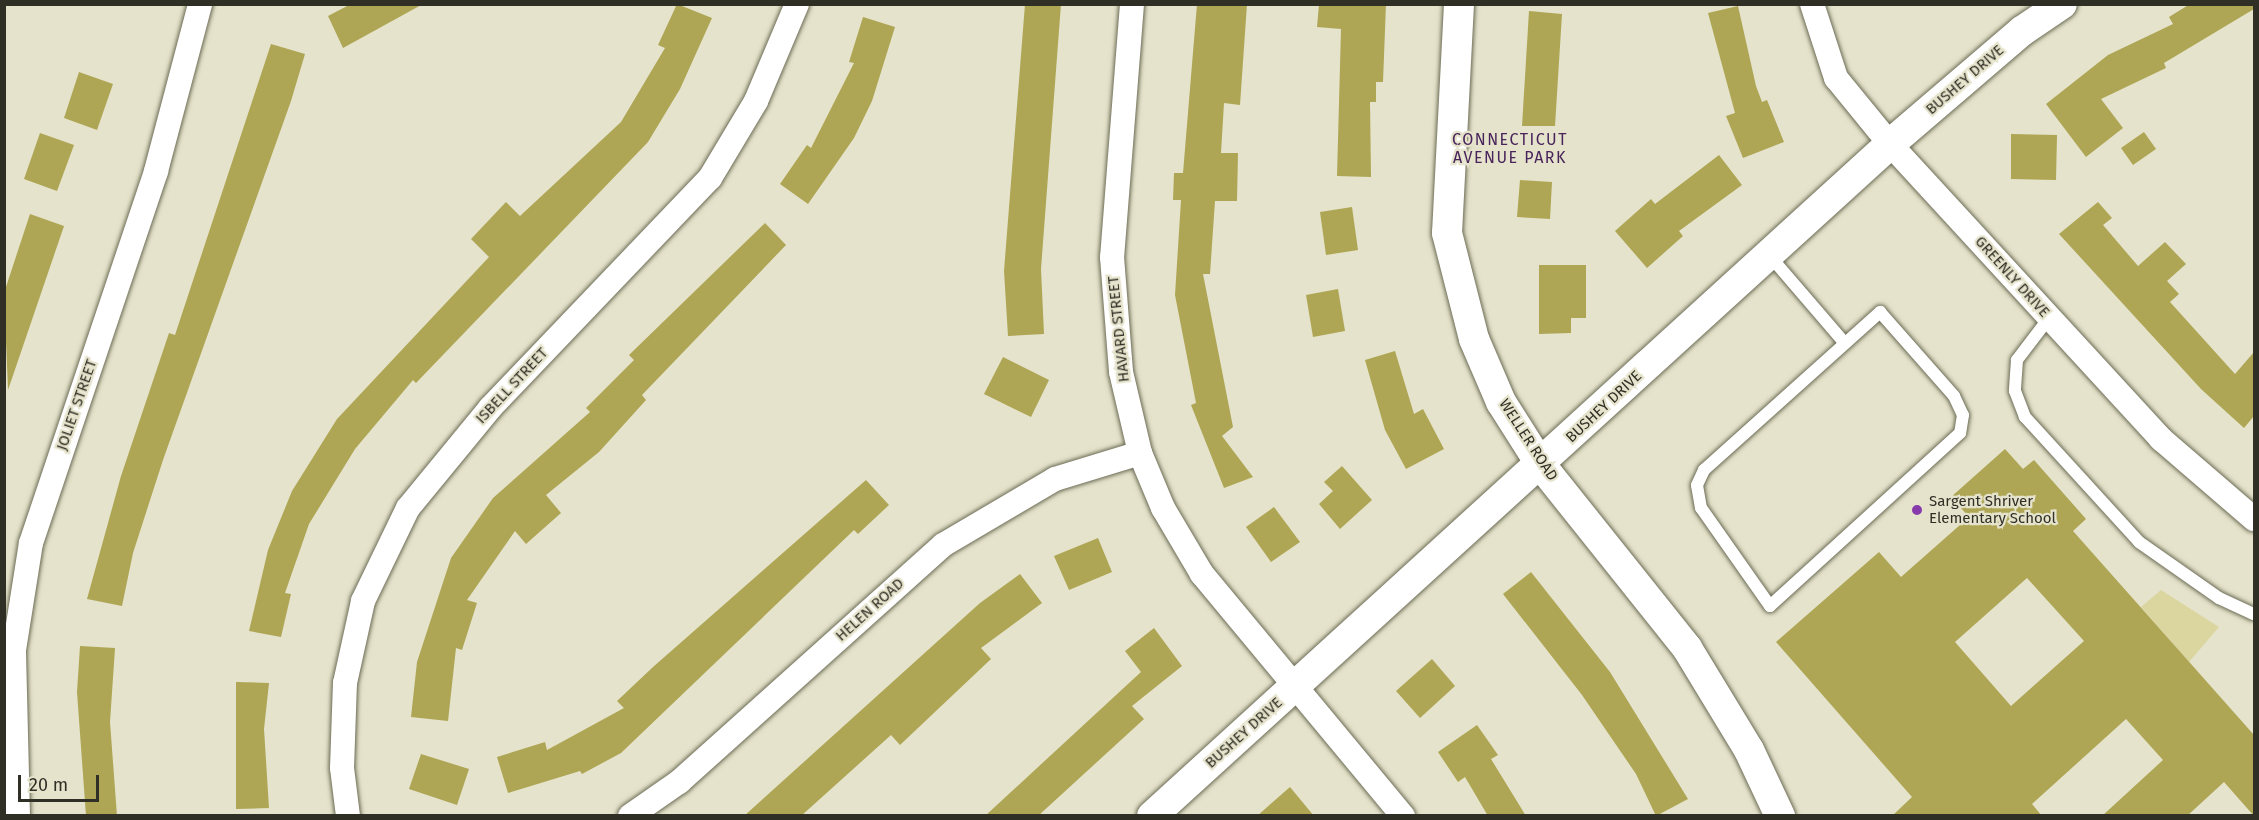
<!DOCTYPE html>
<style>
body{margin:0}
#map{position:relative;width:2259px;height:820px;overflow:hidden;background:#e5e3cb;font-family:"Fira Sans",sans-serif}
div>[style]{position:absolute}
[style*='--x']{left:calc(var(--x)*1px);top:calc(var(--y)*1px);width:calc(var(--w)*1px);rotate:calc(var(--a)*1deg)}
.green>*{inset:0;background:#dbd6a0}
.building>*{inset:0;background:#aea654}
.roads{filter:drop-shadow(0 0 2px #6c6b55) drop-shadow(0 0 2px #6c6b55)}
.service>*{height:12px;margin:-6px;padding:0 6px;transform-origin:6px;border-radius:6px;background:#fff}
.minor>*{height:24px;margin:-12px;padding:0 12px;transform-origin:12px;border-radius:12px;background:#fff}
.tertiary>*{height:30px;margin:-15px;padding:0 15px;transform-origin:15px;border-radius:15px;background:#fff}
.dots>*{width:16px;height:16px;translate:-50% -50%;box-sizing:border-box;border:3px solid #e5e3cb;border-radius:50%}
span{translate:-50% -50%;white-space:nowrap;text-align:center;line-height:1.15;-webkit-text-stroke:4.5px #e5e3cb;paint-order:stroke}
.street-label{font-size:15px;color:#302f26}
.poi-label{font-size:15px;color:#302f26}
.left{translate:0 -50%;text-align:left}
.neighbourhood-label{font-size:16px;color:#49245b;letter-spacing:1.5px}
.frame{position:absolute;inset:0;border:6px solid #302f26;pointer-events:none}
.scale{position:absolute;left:18px;top:775px;width:81px;height:27px;box-sizing:border-box;border:3px solid #302f26;border-top:0;padding-left:8px;font-size:18px;line-height:21px;white-space:nowrap;color:#302f26;-webkit-text-stroke:4px #e5e3cb;paint-order:stroke}
</style>
<div id="map">
<div class="green">
<i style="clip-path:polygon(2161px 590px,2219px 627px,2189px 662px,2141px 607px)"></i>
</div>
<div class="building">
<i style="clip-path:polygon(351px 4px,423px 4px,343px 48px,328px 16px)"></i>
<i style="clip-path:polygon(677px 4px,712px 18px,680px 89px,648px 142px,416px 383px,413px 380px,355px 449px,309px 524px,285px 593px,291px 594px,281px 637px,249px 631px,268px 550px,292px 491px,337px 419px,489px 257px,471px 239px,506px 202px,520px 216px,621px 122px,665px 48px,658px 45px)"></i>
<i style="clip-path:polygon(1025px 4px,1061px 4px,1041px 269px,1044px 334px,1008px 336px,1004px 271px)"></i>
<i style="clip-path:polygon(1197px 4px,1247px 4px,1240px 105px,1224px 103px,1221px 153px,1238px 153px,1237px 201px,1215px 201px,1210px 274px,1203px 274px,1233px 427px,1222px 436px,1253px 477px,1224px 488px,1191px 405px,1196px 403px,1175px 295px,1181px 200px,1173px 200px,1174px 173px,1183px 173px)"></i>
<i style="clip-path:polygon(1319px 4px,1386px 4px,1383px 82px,1376px 82px,1376px 102px,1370px 102px,1371px 177px,1337px 176px,1341px 29px,1317px 27px)"></i>
<i style="clip-path:polygon(2190px 4px,2254px 4px,2254px 9px,2164px 63px,2166px 68px,2101px 99px,2123px 128px,2086px 157px,2046px 104px,2108px 55px,2173px 24px,2169px 17px)"></i>
<i style="clip-path:polygon(1738px 6px,1756px 86px,1762px 102px,1767px 100px,1784px 142px,1743px 158px,1726px 116px,1735px 113px,1708px 13px)"></i>
<i style="clip-path:polygon(1529px 11px,1562px 14px,1555px 126px,1522px 126px)"></i>
<i style="clip-path:polygon(863px 17px,895px 27px,872px 101px,854px 138px,808px 204px,780px 184px,807px 145px,811px 148px,854px 63px,849px 62px)"></i>
<i style="clip-path:polygon(271px 44px,305px 54px,291px 101px,163px 460px,133px 553px,122px 606px,87px 599px,121px 476px,169px 333px,175px 335px)"></i>
<i style="clip-path:polygon(79px 72px,113px 84px,97px 130px,64px 118px)"></i>
<i style="clip-path:polygon(2144px 132px,2156px 149px,2133px 165px,2121px 148px)"></i>
<i style="clip-path:polygon(40px 133px,74px 145px,57px 191px,24px 179px)"></i>
<i style="clip-path:polygon(2011px 134px,2057px 135px,2056px 180px,2011px 179px)"></i>
<i style="clip-path:polygon(1719px 155px,1742px 185px,1679px 231px,1683px 236px,1647px 268px,1615px 231px,1651px 199px,1655px 204px)"></i>
<i style="clip-path:polygon(1520px 180px,1552px 182px,1550px 219px,1517px 217px)"></i>
<i style="clip-path:polygon(2098px 202px,2112px 218px,2103px 225px,2138px 266px,2165px 242px,2186px 264px,2167px 281px,2179px 294px,2170px 302px,2235px 374px,2254px 352px,2254px 416px,2244px 428px,2201px 389px,2059px 234px)"></i>
<i style="clip-path:polygon(1352px 207px,1358px 250px,1326px 255px,1320px 212px)"></i>
<i style="clip-path:polygon(30px 214px,64px 226px,8px 390px,4px 293px)"></i>
<i style="clip-path:polygon(765px 223px,786px 245px,642px 395px,646px 400px,599px 452px,546px 495px,561px 513px,526px 544px,515px 531px,467px 600px,477px 603px,462px 650px,456px 648px,448px 721px,411px 717px,417px 662px,451px 558px,493px 498px,590px 412px,586px 408px,634px 360px,629px 355px)"></i>
<i style="clip-path:polygon(1539px 265px,1586px 265px,1586px 318px,1571px 318px,1571px 333px,1539px 334px)"></i>
<i style="clip-path:polygon(1338px 289px,1345px 331px,1313px 337px,1306px 295px)"></i>
<i style="clip-path:polygon(1395px 351px,1414px 414px,1423px 409px,1444px 449px,1406px 469px,1385px 430px,1365px 360px)"></i>
<i style="clip-path:polygon(1003px 357px,1049px 380px,1031px 417px,984px 394px)"></i>
<i style="clip-path:polygon(evenodd,2005px 449px,2023px 469px,2034px 460px,2086px 519px,2073px 531px,2254px 735px,2254px 816px,2224px 782px,2187px 816px,2102px 816px,2163px 760px,2126px 719px,2032px 804px,2042px 816px,1892px 816px,1912px 797px,1776px 642px,1879px 552px,1901px 577px,1969px 517px,1951px 497px,2005px 449px,2027px 578px,2084px 641px,2011px 706px,1955px 642px,2027px 578px)"></i>
<i style="clip-path:polygon(1342px 466px,1372px 500px,1340px 529px,1319px 504px,1333px 491px,1324px 482px)"></i>
<i style="clip-path:polygon(866px 480px,889px 505px,858px 534px,854px 530px,621px 753px,582px 774px,580px 771px,508px 793px,497px 757px,545px 742px,547px 750px,624px 708px,617px 701px,653px 667px)"></i>
<i style="clip-path:polygon(1274px 507px,1300px 542px,1271px 562px,1246px 527px)"></i>
<i style="clip-path:polygon(1098px 538px,1112px 572px,1069px 590px,1054px 556px)"></i>
<i style="clip-path:polygon(1531px 572px,1610px 672px,1688px 799px,1656px 816px,1636px 774px,1582px 695px,1503px 594px)"></i>
<i style="clip-path:polygon(1020px 574px,1042px 603px,981px 648px,991px 659px,900px 745px,891px 735px,801px 816px,744px 816px,980px 603px)"></i>
<i style="clip-path:polygon(1154px 628px,1182px 666px,1132px 706px,1144px 719px,1038px 816px,985px 816px,1141px 672px,1125px 651px)"></i>
<i style="clip-path:polygon(80px 646px,115px 648px,110px 722px,117px 816px,86px 816px,77px 692px)"></i>
<i style="clip-path:polygon(1432px 659px,1455px 686px,1420px 718px,1396px 691px)"></i>
<i style="clip-path:polygon(236px 682px,269px 683px,264px 729px,269px 808px,236px 809px)"></i>
<i style="clip-path:polygon(1477px 725px,1498px 755px,1491px 759px,1526px 816px,1488px 816px,1465px 777px,1458px 782px,1438px 752px)"></i>
<i style="clip-path:polygon(421px 754px,469px 769px,457px 805px,409px 789px)"></i>
<i style="clip-path:polygon(1290px 787px,1314px 816px,1257px 816px)"></i>
</div>
<div class="roads">
<div class="service">
<i style="--x:1769;--y:255;--w:113;--a:49.3"></i>
<i style="--x:1880;--y:312;--w:112;--a:48.6"></i>
<i style="--x:1954;--y:396;--w:21;--a:65"></i>
<i style="--x:1963;--y:415;--w:18;--a:99"></i>
<i style="--x:1960;--y:433;--w:257;--a:137.7"></i>
<i style="--x:1770;--y:606;--w:120;--a:-125.1"></i>
<i style="--x:1701;--y:508;--w:23;--a:-100"></i>
<i style="--x:1697;--y:485;--w:17;--a:-65"></i>
<i style="--x:1704;--y:470;--w:237;--a:-41.9"></i>
<i style="--x:2049;--y:318;--w:53;--a:127.3"></i>
<i style="--x:2017;--y:360;--w:31;--a:94"></i>
<i style="--x:2015;--y:391;--w:28;--a:69"></i>
<i style="--x:2025;--y:417;--w:169;--a:47.6"></i>
<i style="--x:2139;--y:542;--w:98;--a:35"></i>
<i style="--x:2219;--y:598;--w:38;--a:25"></i>
</div>
<div class="minor">
<i style="--x:1132;--y:4;--w:254;--a:94.5"></i>
<i style="--x:1112;--y:257;--w:115;--a:85.5"></i>
<i style="--x:1121;--y:372;--w:83;--a:76.8"></i>
<i style="--x:1140;--y:453;--w:60;--a:67.3"></i>
<i style="--x:1163;--y:508;--w:77;--a:59.4"></i>
<i style="--x:1202;--y:574;--w:315;--a:50.3"></i>
<i style="--x:1812;--y:4;--w:78;--a:72"></i>
<i style="--x:1836;--y:78;--w:85;--a:50.7"></i>
<i style="--x:1890;--y:144;--w:401;--a:47.4"></i>
<i style="--x:2161;--y:439;--w:123;--a:40.7"></i>
<i style="--x:18;--y:816;--w:166;--a:-91.4"></i>
<i style="--x:14;--y:650;--w:108;--a:-81"></i>
<i style="--x:31;--y:543;--w:392;--a:-71.4"></i>
<i style="--x:156;--y:171;--w:173;--a:-75.2"></i>
<i style="--x:348;--y:816;--w:48;--a:-97.1"></i>
<i style="--x:342;--y:768;--w:85;--a:-88"></i>
<i style="--x:345;--y:683;--w:84;--a:-77.6"></i>
<i style="--x:363;--y:601;--w:103;--a:-64.2"></i>
<i style="--x:408;--y:508;--w:129;--a:-50.6"></i>
<i style="--x:490;--y:408;--w:318;--a:-46.3"></i>
<i style="--x:710;--y:178;--w:90;--a:-59.1"></i>
<i style="--x:756;--y:101;--w:105;--a:-67.1"></i>
<i style="--x:630;--y:816;--w:60;--a:-34.8"></i>
<i style="--x:679;--y:782;--w:355;--a:-41.9"></i>
<i style="--x:943;--y:545;--w:130;--a:-30.5"></i>
<i style="--x:1055;--y:479;--w:89;--a:-17"></i>
</div>
<div class="tertiary">
<i style="--x:1459;--y:4;--w:229;--a:93"></i>
<i style="--x:1447;--y:233;--w:109;--a:75.7"></i>
<i style="--x:1474;--y:339;--w:69;--a:66.8"></i>
<i style="--x:1501;--y:402;--w:75;--a:57.6"></i>
<i style="--x:1541;--y:465;--w:234;--a:51.4"></i>
<i style="--x:1687;--y:648;--w:119;--a:58.7"></i>
<i style="--x:1749;--y:750;--w:73;--a:64.8"></i>
<i style="--x:1152;--y:816;--w:998;--a:-42.32"></i>
<i style="--x:1890;--y:144;--w:174;--a:-40.6"></i>
<i style="--x:2022;--y:31;--w:48;--a:-34"></i>
</div>
</div>
<div class="dots">
<i style="left:1917px;top:510px;background:#873aab"></i>
</div>
<div class="street-label">
<span style="left:1965px;top:80px;rotate:-41deg">BUSHEY DRIVE</span>
<span style="left:2012px;top:277px;rotate:48deg">GREENLY DRIVE</span>
<span style="left:1119px;top:329px;rotate:-96deg">HAVARD STREET</span>
<span style="left:512px;top:386px;rotate:-47deg">ISBELL STREET</span>
<span style="left:77px;top:405px;rotate:-71deg">JOLIET STREET</span>
<span style="left:1604px;top:407px;rotate:-43deg">BUSHEY DRIVE</span>
<span style="left:1528px;top:440px;rotate:57deg">WELLER ROAD</span>
<span style="left:870px;top:610px;rotate:-42deg">HELEN ROAD</span>
<span style="left:1244px;top:733px;rotate:-42deg">BUSHEY DRIVE</span>
</div>
<div class="poi-label">
<span class="left" style="left:1929px;top:510px">Sargent Shriver<br>Elementary School</span>
</div>
<div class="neighbourhood-label">
<span style="left:1510px;top:149px">CONNECTICUT<br>AVENUE PARK</span>
</div>
<div class="frame"></div>
<div class="scale">20 m</div>
</div>
